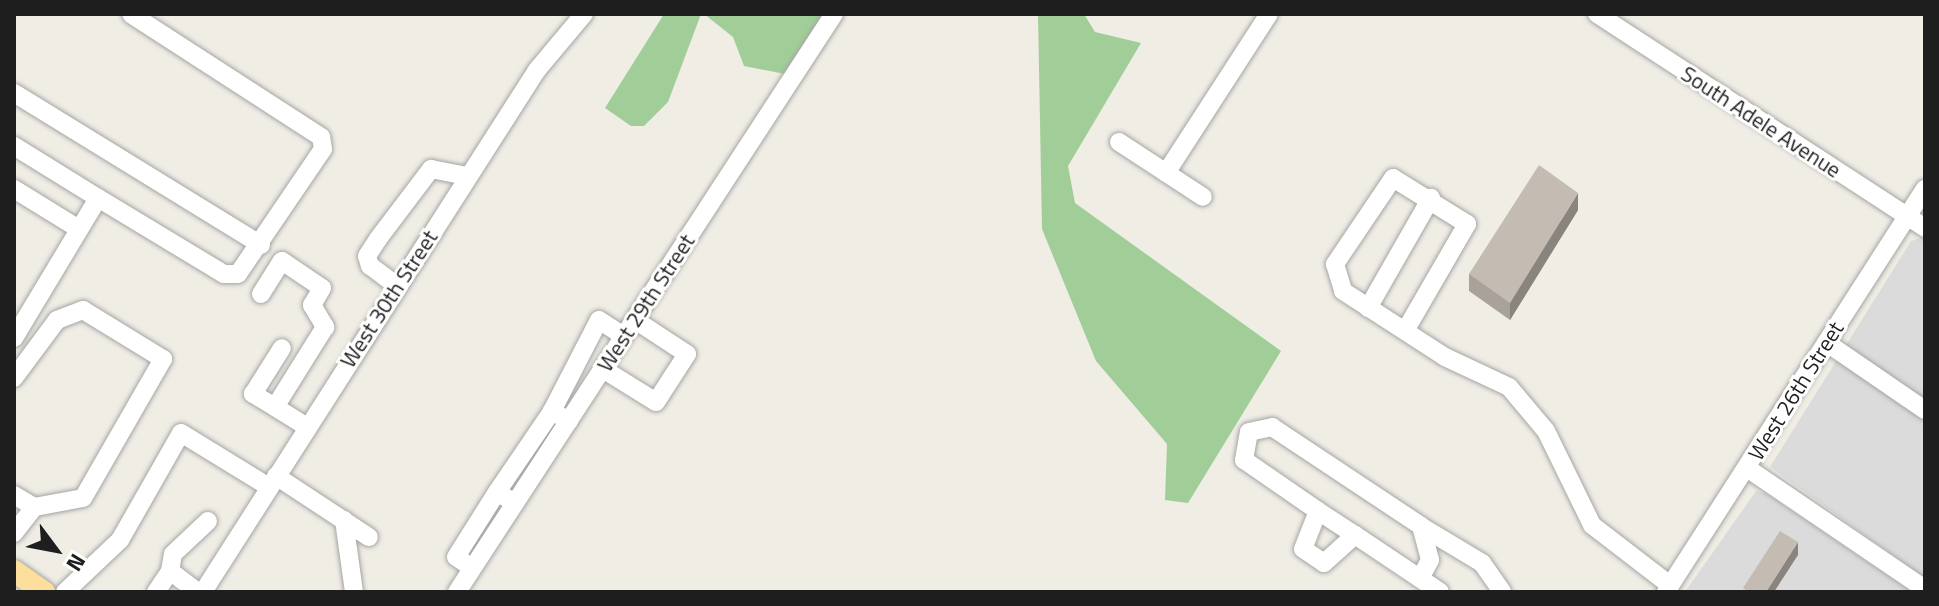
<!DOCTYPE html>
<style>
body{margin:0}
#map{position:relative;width:1939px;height:606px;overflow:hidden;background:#efede4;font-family:"Titillium Web",sans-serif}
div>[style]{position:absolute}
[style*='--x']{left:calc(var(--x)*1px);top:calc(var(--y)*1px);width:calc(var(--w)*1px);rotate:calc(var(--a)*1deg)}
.residential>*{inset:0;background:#dcdbdb}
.forest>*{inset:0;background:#a1ce98}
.roads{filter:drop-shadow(0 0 2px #a5a5a5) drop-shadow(0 0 2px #a5a5a5)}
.minor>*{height:18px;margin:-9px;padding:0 9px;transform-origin:9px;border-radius:9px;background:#fff}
.major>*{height:22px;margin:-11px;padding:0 11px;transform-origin:11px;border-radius:11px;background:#fcdf9c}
.wall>*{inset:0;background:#a9a29a}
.shaded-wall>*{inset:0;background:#89847d}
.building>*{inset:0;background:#c4bcb3}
span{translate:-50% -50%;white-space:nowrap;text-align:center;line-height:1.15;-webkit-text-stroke:6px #fff;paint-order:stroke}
.street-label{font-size:22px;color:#1e1e1e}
.frame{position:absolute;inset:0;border:16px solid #1e1e1e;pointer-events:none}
.north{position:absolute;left:16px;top:510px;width:80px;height:80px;-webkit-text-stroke:6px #fff;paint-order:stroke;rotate:122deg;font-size:22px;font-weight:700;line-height:32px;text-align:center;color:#1e1e1e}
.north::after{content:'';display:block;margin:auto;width:28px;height:36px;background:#1e1e1e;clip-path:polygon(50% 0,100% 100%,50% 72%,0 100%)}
</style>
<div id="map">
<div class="residential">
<i style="clip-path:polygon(1924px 237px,1925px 238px,1925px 578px,1770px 467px,1911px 241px)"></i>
<i style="clip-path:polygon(1756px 491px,1765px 493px,1912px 592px,1685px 592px)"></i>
</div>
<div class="forest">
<i style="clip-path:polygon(664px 14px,701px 14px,668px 102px,644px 126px,631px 126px,605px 108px)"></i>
<i style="clip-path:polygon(704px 14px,824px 14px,785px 74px,744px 66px,733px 37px)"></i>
<i style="clip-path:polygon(1038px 14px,1084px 14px,1095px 32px,1141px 43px,1068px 166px,1075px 203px,1281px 351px,1188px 503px,1165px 500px,1167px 444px,1096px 361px,1042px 229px)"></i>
</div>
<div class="roads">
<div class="minor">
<i style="--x:1597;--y:14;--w:392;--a:33.1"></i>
<i style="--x:14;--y:93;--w:290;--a:31.6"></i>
<i style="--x:1119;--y:142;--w:100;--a:33.2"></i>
<i style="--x:14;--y:146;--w:99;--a:31.8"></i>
<i style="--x:1166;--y:173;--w:189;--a:-57.1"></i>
<i style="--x:14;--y:189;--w:76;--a:31.6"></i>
<i style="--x:397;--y:286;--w:34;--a:-143"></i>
<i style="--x:370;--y:266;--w:10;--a:-107"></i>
<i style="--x:367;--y:256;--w:20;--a:-57"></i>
<i style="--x:378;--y:239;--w:88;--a:-52.9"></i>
<i style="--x:431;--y:169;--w:37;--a:11"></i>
<i style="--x:261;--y:294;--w:39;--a:-58"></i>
<i style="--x:282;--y:261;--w:48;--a:34"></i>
<i style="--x:322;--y:288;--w:20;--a:120"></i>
<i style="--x:312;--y:305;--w:26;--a:59"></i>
<i style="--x:325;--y:327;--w:94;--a:122"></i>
<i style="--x:275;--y:407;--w:38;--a:32"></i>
<i style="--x:1368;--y:308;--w:127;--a:-60.2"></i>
<i style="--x:1405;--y:331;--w:124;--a:-59.9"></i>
<i style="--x:1467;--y:224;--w:87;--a:-148.1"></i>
<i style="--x:1393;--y:178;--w:104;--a:124"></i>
<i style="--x:1335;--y:264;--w:28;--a:73"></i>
<i style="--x:1343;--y:291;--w:121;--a:32.9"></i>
<i style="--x:1445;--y:357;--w:71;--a:25.1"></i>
<i style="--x:1509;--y:387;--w:57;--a:49.9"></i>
<i style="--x:1546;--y:431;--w:105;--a:63.9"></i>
<i style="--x:1592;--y:525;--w:98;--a:37.6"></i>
<i style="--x:14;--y:338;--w:163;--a:-59"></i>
<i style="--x:98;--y:198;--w:147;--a:31.1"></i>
<i style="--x:224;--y:274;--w:14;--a:0"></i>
<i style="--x:238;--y:274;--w:151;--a:-55.8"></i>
<i style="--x:323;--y:149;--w:12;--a:-99"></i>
<i style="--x:321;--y:137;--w:226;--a:-147.1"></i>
<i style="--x:1827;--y:343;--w:119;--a:34.4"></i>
<i style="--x:603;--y:369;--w:62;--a:31.9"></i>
<i style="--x:656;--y:402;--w:57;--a:-57.1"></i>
<i style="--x:687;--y:354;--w:62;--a:-146.8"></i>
<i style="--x:14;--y:378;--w:72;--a:-53.4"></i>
<i style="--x:57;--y:320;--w:28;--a:-21"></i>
<i style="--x:83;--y:310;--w:94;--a:31.5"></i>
<i style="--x:163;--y:359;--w:160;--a:119.9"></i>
<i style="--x:83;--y:498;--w:50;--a:169.6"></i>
<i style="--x:34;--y:507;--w:23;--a:-149"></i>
<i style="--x:275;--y:407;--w:26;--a:-149"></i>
<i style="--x:253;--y:394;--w:54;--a:-57.8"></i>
<i style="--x:569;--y:421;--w:20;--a:-150"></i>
<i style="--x:552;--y:411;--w:102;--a:-62.7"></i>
<i style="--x:599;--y:320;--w:30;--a:33"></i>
<i style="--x:1747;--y:468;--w:215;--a:34.2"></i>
<i style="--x:276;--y:476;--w:111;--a:33.3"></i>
<i style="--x:515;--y:503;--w:21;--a:-149"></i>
<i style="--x:497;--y:492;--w:98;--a:-55.8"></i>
<i style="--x:1318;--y:511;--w:90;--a:-145.4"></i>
<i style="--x:1244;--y:460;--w:28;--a:-80"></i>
<i style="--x:1249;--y:432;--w:24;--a:-12"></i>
<i style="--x:1272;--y:427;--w:179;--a:33.6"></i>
<i style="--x:1421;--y:526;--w:35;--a:75"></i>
<i style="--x:1430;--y:560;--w:21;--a:118"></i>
<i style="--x:344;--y:520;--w:73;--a:82.1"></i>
<i style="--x:1422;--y:527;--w:70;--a:31"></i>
<i style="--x:1482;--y:563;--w:35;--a:55"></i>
<i style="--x:14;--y:533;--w:33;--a:-52"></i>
<i style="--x:1355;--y:535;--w:42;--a:137.9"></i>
<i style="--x:1324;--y:563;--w:25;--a:-146"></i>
<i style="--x:1303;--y:549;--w:41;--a:-68.5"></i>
<i style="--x:1318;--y:511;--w:44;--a:33"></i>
<i style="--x:1355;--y:535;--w:102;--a:33.8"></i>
<i style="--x:472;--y:568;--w:19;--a:-145"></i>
<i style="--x:456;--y:557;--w:77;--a:-57.8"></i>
<i style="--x:170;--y:571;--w:17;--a:-80"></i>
<i style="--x:173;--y:554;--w:48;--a:-43.3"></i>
<i style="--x:65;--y:592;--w:76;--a:-43.4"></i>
<i style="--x:120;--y:540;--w:123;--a:-60.3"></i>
<i style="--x:181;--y:433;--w:103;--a:31.5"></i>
<i style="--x:156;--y:592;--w:25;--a:-56"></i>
<i style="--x:170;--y:571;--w:35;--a:37"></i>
<i style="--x:203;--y:592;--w:620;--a:-57.39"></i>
<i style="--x:537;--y:70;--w:73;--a:-50"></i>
<i style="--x:457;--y:592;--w:690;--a:-56.89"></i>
<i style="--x:1666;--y:592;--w:479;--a:-57.3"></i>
</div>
<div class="major">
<i style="--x:14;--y:571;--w:37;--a:35"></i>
</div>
</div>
<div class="wall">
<i style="clip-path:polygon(1578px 210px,1510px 320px,1469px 291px,1469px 274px)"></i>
</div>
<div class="shaded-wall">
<i style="clip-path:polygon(1578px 193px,1578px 210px,1510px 320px,1510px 303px)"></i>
<i style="clip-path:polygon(1798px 542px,1798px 555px,1774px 592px,1766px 592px)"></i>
</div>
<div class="building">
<i style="clip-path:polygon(1539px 165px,1578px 193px,1510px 303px,1469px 274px)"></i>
<i style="clip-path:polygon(1780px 531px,1798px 542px,1766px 592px,1749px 592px,1743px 588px)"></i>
</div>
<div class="street-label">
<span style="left:1761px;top:122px;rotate:33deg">South Adele Avenue</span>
<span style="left:389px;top:299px;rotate:-57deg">West 30th Street</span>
<span style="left:646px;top:303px;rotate:-57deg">West 29th Street</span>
<span style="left:1796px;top:391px;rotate:-58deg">West 26th Street</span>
</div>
<div class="frame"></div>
<div class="north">N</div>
</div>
